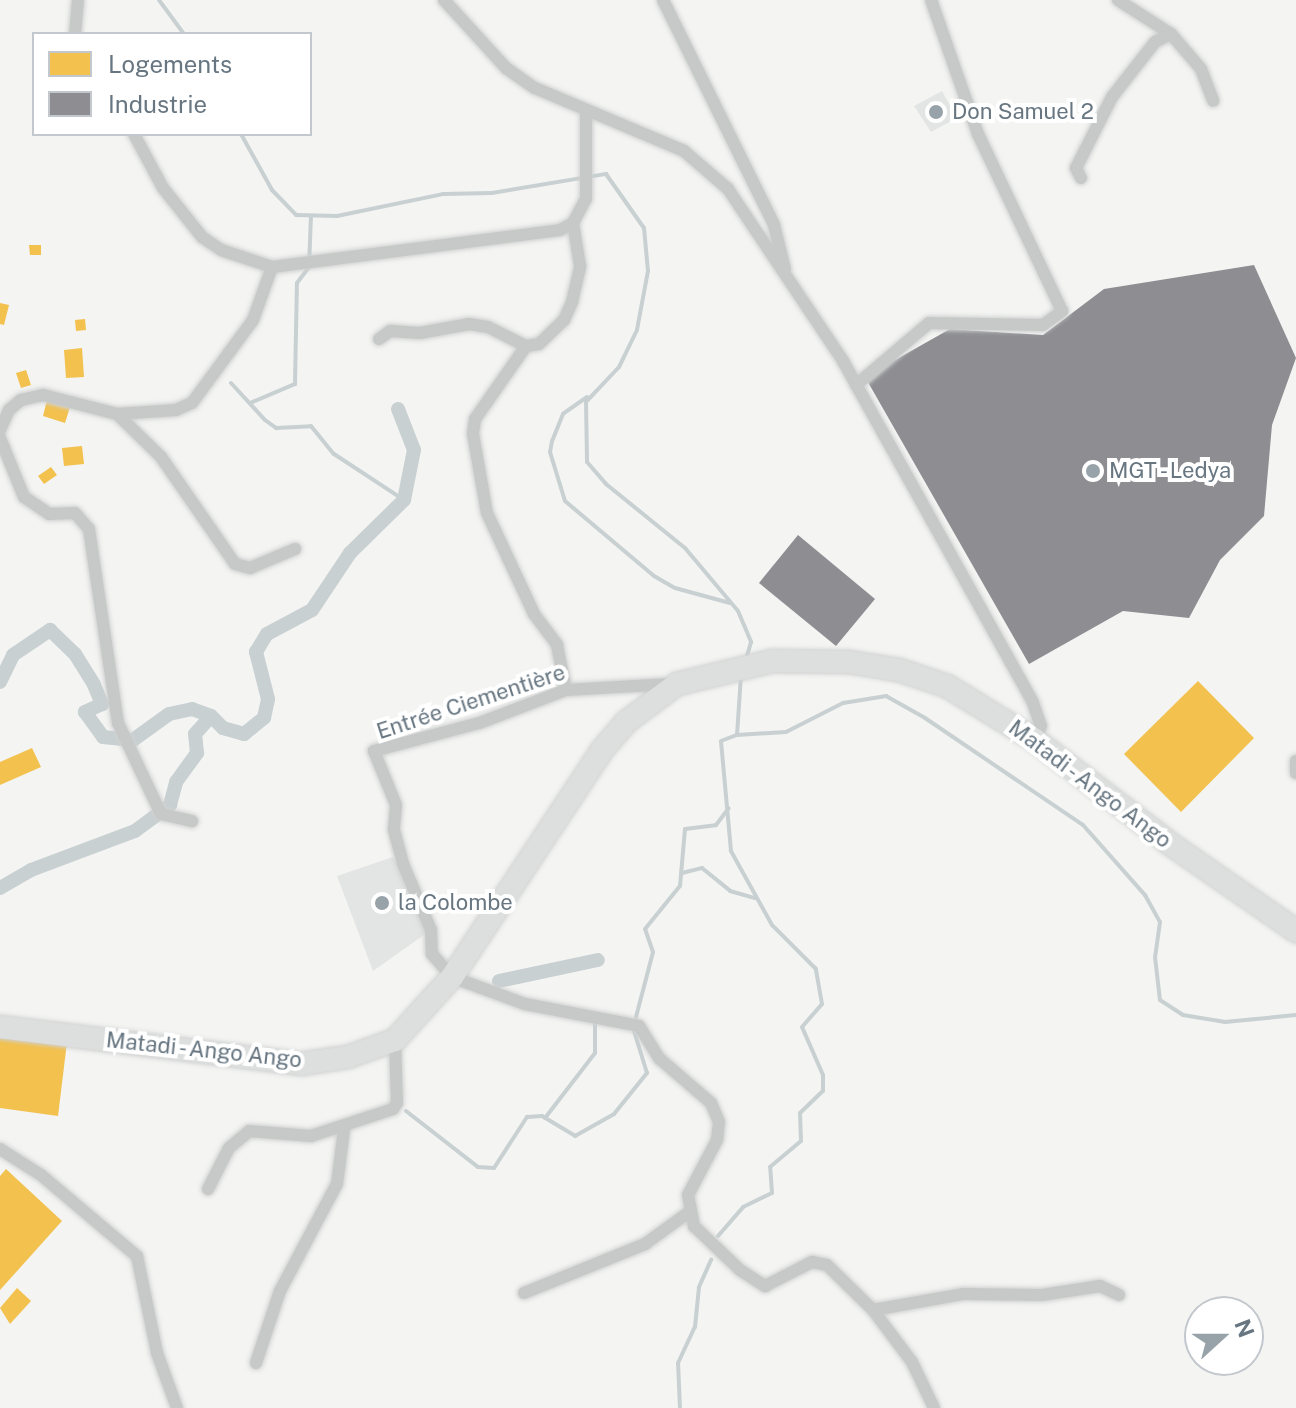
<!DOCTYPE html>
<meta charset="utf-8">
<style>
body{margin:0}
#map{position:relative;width:1296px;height:1408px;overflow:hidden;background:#f4f4f3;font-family:"Public Sans",sans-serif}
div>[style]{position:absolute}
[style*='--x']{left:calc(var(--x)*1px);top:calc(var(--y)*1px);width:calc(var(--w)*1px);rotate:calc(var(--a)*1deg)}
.built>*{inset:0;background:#e3e4e4}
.homes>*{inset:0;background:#f2c14e}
.industry>*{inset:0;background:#8d8d92}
.stream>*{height:4px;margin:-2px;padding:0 2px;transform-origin:2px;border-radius:2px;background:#c8d0d2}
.canal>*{height:14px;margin:-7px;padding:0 7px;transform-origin:7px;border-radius:7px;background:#c8d0d2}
.roads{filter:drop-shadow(0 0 2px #d0d1d1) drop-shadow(0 0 2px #d0d1d1)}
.street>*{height:12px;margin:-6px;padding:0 6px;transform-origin:6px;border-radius:6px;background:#c7c9c9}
.highway>*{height:22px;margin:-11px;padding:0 11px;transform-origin:11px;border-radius:11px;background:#dddede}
.dots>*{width:22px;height:22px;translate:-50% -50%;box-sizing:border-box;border:4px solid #fff;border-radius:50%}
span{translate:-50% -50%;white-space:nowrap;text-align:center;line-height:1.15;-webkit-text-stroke:8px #fff;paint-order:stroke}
.poi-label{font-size:22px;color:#677681}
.left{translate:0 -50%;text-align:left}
.street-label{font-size:22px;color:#677681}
.legend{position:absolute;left:32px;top:32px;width:280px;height:104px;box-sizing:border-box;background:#fff;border:2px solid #c2c8cd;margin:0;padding:10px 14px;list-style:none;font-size:24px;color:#677681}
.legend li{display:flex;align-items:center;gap:16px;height:40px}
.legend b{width:40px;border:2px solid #c2c8cd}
.north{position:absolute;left:1184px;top:1296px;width:80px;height:80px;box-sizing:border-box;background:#fff;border:2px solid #c2c8cd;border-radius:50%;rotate:69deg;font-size:22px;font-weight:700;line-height:32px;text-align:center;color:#677681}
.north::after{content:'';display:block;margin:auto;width:28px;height:36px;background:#98a2a9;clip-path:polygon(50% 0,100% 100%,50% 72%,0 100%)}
</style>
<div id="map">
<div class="built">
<i style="clip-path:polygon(942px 91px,957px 118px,931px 132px,914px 106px)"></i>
<i style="clip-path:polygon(393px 857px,431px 930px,373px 971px,337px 876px)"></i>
</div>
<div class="homes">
<i style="clip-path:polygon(29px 245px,41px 245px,41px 255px,30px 255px)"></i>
<i style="clip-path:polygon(0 303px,9px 305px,4px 325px,0 324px)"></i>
<i style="clip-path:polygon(85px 319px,86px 330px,76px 331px,75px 320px)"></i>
<i style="clip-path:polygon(82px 348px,84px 377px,66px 378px,64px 350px)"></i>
<i style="clip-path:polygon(26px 370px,31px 385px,21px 388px,16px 373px)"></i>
<i style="clip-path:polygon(47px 400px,70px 407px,65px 423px,43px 416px)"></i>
<i style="clip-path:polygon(82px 446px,84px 464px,64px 466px,62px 448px)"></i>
<i style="clip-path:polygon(51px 467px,57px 475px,44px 484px,38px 476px)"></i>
<i style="clip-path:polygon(1198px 681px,1254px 738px,1181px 812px,1124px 754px)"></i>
<i style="clip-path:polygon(32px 748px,41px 767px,0 785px,0 762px)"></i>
<i style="clip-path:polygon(0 1033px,67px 1042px,58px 1116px,0 1108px)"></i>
<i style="clip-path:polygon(6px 1169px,62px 1221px,0 1290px,0 1176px)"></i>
<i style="clip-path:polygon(17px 1288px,31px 1301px,10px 1324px,0 1308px)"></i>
</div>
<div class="industry">
<i style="clip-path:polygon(1254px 265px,1296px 358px,1272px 425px,1264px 516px,1220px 560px,1189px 618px,1123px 611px,1029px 664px,865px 377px,950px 329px,1043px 335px,1104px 289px)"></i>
<i style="clip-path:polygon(798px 535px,875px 599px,836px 646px,759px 583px)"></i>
</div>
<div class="stream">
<i style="--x:159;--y:0;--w:42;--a:53.7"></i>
<i style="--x:241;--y:134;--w:64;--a:61"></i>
<i style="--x:272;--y:190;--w:35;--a:46"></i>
<i style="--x:296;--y:215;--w:41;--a:1.4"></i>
<i style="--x:337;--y:216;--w:108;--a:-11.7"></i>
<i style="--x:443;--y:194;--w:49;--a:-1.2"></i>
<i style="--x:492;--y:193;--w:116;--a:-9.5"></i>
<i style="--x:606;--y:174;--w:66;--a:54.9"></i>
<i style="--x:644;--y:228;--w:43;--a:84.7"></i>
<i style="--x:648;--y:271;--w:60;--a:100.6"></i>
<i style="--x:637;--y:330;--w:41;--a:115.9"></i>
<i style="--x:619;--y:367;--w:48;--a:133.3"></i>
<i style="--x:586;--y:402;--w:60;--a:89"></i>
<i style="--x:587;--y:462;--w:29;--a:49"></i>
<i style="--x:606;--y:484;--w:102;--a:39"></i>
<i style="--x:685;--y:548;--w:82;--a:49.9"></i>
<i style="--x:738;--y:611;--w:34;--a:67"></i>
<i style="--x:751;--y:642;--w:18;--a:106"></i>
<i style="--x:231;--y:383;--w:50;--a:47.4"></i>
<i style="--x:265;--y:420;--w:14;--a:36"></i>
<i style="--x:276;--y:428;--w:35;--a:-3"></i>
<i style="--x:311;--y:426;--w:36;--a:51"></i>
<i style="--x:334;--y:454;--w:84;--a:33.3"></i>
<i style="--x:587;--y:397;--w:29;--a:145"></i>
<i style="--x:563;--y:414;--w:29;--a:112"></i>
<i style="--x:552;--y:441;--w:11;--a:100"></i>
<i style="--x:550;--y:452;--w:51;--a:73"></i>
<i style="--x:565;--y:501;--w:116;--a:40.1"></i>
<i style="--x:654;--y:576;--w:24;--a:30"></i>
<i style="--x:675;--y:588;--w:57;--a:15.3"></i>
<i style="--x:250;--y:403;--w:49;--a:-22.9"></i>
<i style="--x:295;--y:384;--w:101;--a:-88.9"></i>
<i style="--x:297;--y:283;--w:20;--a:-53"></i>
<i style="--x:309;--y:267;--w:51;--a:-87.8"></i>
<i style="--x:741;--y:675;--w:60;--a:93.8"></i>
<i style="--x:737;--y:735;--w:49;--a:-3.5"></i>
<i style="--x:786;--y:732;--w:64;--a:-27"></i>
<i style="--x:843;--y:703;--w:44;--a:-9.2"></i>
<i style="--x:886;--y:696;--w:45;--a:29.4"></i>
<i style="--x:925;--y:718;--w:191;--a:34.1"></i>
<i style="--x:1083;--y:825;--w:94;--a:48.5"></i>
<i style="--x:1145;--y:895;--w:31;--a:61"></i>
<i style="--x:1160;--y:922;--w:35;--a:98"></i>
<i style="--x:1155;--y:957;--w:43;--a:83.4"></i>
<i style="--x:1160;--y:1000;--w:27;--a:33"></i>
<i style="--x:1183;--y:1015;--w:43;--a:9.5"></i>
<i style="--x:1225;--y:1022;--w:71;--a:-5.6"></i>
<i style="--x:682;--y:873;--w:21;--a:-14"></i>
<i style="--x:702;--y:868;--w:36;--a:39"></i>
<i style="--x:730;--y:891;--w:26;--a:16"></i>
<i style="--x:636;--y:1017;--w:67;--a:-75.3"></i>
<i style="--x:653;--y:952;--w:24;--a:-109"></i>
<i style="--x:645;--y:929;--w:55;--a:-50.9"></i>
<i style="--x:680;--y:886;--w:57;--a:-85"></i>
<i style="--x:685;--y:829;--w:31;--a:-7"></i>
<i style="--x:716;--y:825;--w:21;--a:-53"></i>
<i style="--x:406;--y:1111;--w:91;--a:37.9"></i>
<i style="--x:478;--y:1167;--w:16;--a:4"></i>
<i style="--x:494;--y:1168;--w:61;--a:-57.1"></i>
<i style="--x:527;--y:1117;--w:15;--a:-4"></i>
<i style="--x:542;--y:1116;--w:39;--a:31"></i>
<i style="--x:575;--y:1136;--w:45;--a:-29.4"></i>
<i style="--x:614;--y:1114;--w:53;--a:-51.2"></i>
<i style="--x:647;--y:1073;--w:44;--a:-107.2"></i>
<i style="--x:545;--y:1118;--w:82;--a:-52.4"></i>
<i style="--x:595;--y:1053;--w:31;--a:-90"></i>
<i style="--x:718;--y:1236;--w:38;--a:-49"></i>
<i style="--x:743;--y:1207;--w:32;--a:-26"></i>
<i style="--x:772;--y:1193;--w:26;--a:-94"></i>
<i style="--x:770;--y:1167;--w:40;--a:-40"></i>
<i style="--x:801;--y:1141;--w:28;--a:-92"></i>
<i style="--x:800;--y:1113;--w:32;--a:-44"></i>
<i style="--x:823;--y:1091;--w:16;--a:-90"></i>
<i style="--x:823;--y:1075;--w:52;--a:-113.6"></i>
<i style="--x:802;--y:1027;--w:30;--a:-49"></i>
<i style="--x:822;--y:1004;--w:36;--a:-100"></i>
<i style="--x:816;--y:969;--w:62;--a:-135"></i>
<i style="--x:772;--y:925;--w:85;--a:-119"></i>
<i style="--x:731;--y:851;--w:110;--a:-95.2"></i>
<i style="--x:721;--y:741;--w:17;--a:-21"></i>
<i style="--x:680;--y:1408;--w:45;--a:-92.5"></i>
<i style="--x:678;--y:1363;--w:40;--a:-65"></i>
<i style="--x:695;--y:1327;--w:40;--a:-84.3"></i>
<i style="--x:699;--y:1287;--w:30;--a:-66"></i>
</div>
<div class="canal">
<i style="--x:0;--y:682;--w:30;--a:-64"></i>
<i style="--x:13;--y:655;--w:45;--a:-34"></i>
<i style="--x:50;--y:630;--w:35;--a:44"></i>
<i style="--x:75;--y:654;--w:36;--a:58"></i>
<i style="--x:94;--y:685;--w:21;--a:67"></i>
<i style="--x:102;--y:704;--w:19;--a:155"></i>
<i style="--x:85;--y:712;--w:31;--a:54"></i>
<i style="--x:103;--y:737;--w:30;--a:6"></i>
<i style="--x:133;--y:740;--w:44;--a:-35.8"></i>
<i style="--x:169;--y:714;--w:24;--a:-12"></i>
<i style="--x:192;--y:709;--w:20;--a:20"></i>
<i style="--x:211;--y:716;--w:17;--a:45"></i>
<i style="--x:223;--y:728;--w:22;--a:16"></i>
<i style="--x:244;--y:734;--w:26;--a:-39"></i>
<i style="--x:264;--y:718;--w:19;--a:-78"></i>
<i style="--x:268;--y:699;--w:49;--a:-104.3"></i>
<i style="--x:256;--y:652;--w:21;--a:-59"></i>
<i style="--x:267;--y:634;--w:51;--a:-28.1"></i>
<i style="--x:312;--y:610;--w:69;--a:-56.3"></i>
<i style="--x:350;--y:553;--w:76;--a:-44.5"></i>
<i style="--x:404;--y:500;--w:51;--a:-78.7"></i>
<i style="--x:414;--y:450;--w:44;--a:-111.3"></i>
<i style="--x:0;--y:888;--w:36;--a:-30"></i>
<i style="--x:31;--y:870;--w:111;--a:-20.6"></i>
<i style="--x:135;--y:831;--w:44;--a:-36.6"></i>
<i style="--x:170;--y:805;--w:24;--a:-75"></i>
<i style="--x:176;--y:782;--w:36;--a:-54"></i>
<i style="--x:197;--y:753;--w:19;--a:-96"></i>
<i style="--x:195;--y:734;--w:24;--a:-48"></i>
<i style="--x:499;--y:981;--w:101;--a:-12"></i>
</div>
<div class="roads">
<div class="street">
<i style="--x:444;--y:0;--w:92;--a:47.6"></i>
<i style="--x:506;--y:68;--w:35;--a:35"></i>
<i style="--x:535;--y:88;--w:162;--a:22.9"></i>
<i style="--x:684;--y:151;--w:58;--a:40.8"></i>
<i style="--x:728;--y:189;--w:207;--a:56.2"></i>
<i style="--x:843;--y:361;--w:391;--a:60.9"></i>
<i style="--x:1033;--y:703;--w:24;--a:71"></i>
<i style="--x:1041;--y:726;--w:15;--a:113"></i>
<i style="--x:663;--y:0;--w:251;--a:63.7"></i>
<i style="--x:774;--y:225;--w:45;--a:76"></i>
<i style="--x:1118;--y:0;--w:63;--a:32.7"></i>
<i style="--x:1171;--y:34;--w:46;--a:49.4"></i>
<i style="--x:1201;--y:69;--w:34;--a:69"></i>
<i style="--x:75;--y:34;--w:34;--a:-85"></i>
<i style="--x:134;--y:134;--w:61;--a:61.8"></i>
<i style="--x:163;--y:188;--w:63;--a:51.5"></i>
<i style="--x:202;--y:237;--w:23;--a:34"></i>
<i style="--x:221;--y:250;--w:54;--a:18.4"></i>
<i style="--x:272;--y:267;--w:290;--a:-7.3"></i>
<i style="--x:560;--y:230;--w:15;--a:-28"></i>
<i style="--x:573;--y:223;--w:27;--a:-62"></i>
<i style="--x:586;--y:199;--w:89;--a:-90"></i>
<i style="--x:1081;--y:178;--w:11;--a:-117"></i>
<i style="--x:1076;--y:168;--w:80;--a:-63.1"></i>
<i style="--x:1112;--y:97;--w:70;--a:-52"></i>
<i style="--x:1155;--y:42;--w:18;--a:-27"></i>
<i style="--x:379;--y:339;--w:14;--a:-36"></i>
<i style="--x:390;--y:331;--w:30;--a:4"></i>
<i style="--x:420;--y:333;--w:50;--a:-10.4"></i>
<i style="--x:469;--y:324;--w:19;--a:9"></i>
<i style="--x:488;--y:327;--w:42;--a:26.6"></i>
<i style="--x:526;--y:346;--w:13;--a:-9"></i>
<i style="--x:539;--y:344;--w:35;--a:-44"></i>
<i style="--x:564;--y:320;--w:20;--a:-66"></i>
<i style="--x:572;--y:302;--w:37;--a:-77"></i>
<i style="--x:580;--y:266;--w:44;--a:-99.2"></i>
<i style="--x:526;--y:346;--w:89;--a:124.9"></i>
<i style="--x:475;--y:419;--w:15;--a:98"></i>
<i style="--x:473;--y:434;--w:80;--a:80"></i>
<i style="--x:487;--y:513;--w:111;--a:65"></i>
<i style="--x:534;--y:614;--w:39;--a:53"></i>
<i style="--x:557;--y:645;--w:46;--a:78.7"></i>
<i style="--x:856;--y:385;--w:96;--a:-40.3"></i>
<i style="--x:929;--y:323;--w:114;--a:1"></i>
<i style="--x:1043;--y:325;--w:24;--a:-36"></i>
<i style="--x:1062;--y:311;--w:196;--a:-115.4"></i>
<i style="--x:978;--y:134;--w:142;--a:-109.3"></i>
<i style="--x:117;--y:414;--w:62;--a:44.3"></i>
<i style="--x:161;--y:457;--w:130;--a:55.3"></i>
<i style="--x:235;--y:564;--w:16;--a:15"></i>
<i style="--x:250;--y:568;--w:49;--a:-22.9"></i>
<i style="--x:0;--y:430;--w:22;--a:-66"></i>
<i style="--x:9;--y:410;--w:16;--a:-40"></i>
<i style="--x:21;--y:400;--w:23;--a:-13"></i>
<i style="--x:43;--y:395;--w:76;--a:14.4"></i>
<i style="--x:117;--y:414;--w:59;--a:-3.9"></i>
<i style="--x:176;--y:410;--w:17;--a:-24"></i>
<i style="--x:192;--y:403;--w:103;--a:-53.7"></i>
<i style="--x:253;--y:320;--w:56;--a:-70.3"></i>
<i style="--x:0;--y:438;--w:64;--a:67.9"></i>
<i style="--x:24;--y:497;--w:30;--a:34"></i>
<i style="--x:49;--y:514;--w:26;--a:-2"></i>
<i style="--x:75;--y:513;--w:21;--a:49"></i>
<i style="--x:89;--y:529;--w:196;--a:81.5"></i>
<i style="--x:118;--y:723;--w:101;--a:64.7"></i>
<i style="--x:161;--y:814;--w:32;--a:13"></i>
<i style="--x:670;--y:684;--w:104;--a:176.7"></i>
<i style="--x:566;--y:690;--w:93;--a:159.2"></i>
<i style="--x:479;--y:723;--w:109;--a:165.1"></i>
<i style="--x:374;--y:751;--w:58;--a:67.8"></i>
<i style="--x:396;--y:805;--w:25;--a:95"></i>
<i style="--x:394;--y:830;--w:35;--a:75"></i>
<i style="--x:403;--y:864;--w:72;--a:67"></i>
<i style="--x:431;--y:930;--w:24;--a:88"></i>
<i style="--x:432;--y:954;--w:30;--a:49"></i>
<i style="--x:452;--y:977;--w:78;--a:20.3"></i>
<i style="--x:525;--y:1004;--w:116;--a:10.9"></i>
<i style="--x:639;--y:1026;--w:39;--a:58"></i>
<i style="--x:660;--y:1059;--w:67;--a:40.8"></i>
<i style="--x:711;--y:1103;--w:21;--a:67"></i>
<i style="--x:719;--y:1122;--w:18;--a:96"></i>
<i style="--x:717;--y:1140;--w:62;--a:117.8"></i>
<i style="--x:688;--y:1195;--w:32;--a:79"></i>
<i style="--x:694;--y:1226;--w:64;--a:43.7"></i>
<i style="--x:740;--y:1270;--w:30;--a:33"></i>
<i style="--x:765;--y:1286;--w:53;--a:-27.1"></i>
<i style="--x:812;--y:1262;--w:15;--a:11"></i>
<i style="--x:827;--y:1265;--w:64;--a:44.4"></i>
<i style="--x:873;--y:1310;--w:65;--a:53.1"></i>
<i style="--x:912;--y:1362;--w:51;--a:64.4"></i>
<i style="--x:1296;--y:761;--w:12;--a:90"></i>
<i style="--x:0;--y:1149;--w:49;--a:32.4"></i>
<i style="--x:41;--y:1175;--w:126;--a:40.2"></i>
<i style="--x:137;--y:1256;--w:99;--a:78.3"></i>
<i style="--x:157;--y:1353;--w:59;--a:70"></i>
<i style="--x:208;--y:1189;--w:46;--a:-62.9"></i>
<i style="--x:229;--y:1148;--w:26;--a:-40"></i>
<i style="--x:249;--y:1131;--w:62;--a:4.6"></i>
<i style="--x:311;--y:1136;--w:86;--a:-18.2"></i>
<i style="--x:393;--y:1109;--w:7;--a:-56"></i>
<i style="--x:397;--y:1103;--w:63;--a:-91.8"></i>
<i style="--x:524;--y:1293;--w:131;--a:-22"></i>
<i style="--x:645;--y:1244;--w:54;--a:-36"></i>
<i style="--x:873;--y:1310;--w:91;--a:-10.1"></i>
<i style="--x:963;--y:1294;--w:79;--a:0.7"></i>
<i style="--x:1042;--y:1295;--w:59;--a:-8.8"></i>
<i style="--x:1100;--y:1286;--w:21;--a:25"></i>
<i style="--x:256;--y:1363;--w:76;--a:-71.6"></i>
<i style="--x:280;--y:1291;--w:121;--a:-62"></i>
<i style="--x:337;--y:1184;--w:55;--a:-82.7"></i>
</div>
<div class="highway">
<i style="--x:0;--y:1027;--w:303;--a:7"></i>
<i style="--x:301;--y:1064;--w:48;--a:-8.5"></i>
<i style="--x:348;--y:1057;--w:50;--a:-19.9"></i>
<i style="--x:395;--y:1040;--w:85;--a:-47.9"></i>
<i style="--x:452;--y:977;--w:272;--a:-56.5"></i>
<i style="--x:602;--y:750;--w:37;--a:-49"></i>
<i style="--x:626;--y:722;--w:64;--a:-36.7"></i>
<i style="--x:677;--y:684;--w:98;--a:-13.6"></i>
<i style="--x:772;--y:661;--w:77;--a:0.7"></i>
<i style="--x:849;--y:662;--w:51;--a:9.1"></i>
<i style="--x:899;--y:670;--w:51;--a:18.4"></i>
<i style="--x:947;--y:686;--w:103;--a:31.5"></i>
<i style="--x:1035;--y:740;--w:169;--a:37.5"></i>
<i style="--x:1169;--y:843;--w:155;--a:34.7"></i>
</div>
</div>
<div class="dots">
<i style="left:936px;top:112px;background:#98a2a9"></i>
<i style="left:1093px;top:471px;background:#98a2a9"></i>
<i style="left:382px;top:903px;background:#98a2a9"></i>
</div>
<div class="poi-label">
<span class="left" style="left:952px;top:112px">Don Samuel 2</span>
<span class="left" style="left:1109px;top:471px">MGT - Ledya</span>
<span class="left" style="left:398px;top:903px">la Colombe</span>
</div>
<div class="street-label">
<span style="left:471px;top:702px;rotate:-18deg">Entrée Ciementière</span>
<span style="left:1090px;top:784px;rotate:37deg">Matadi - Ango Ango</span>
<span style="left:204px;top:1050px;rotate:6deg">Matadi - Ango Ango</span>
</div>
<ul class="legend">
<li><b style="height:22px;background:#f2c14e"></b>Logements</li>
<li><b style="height:22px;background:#8d8d92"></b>Industrie</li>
</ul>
<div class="north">N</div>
</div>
